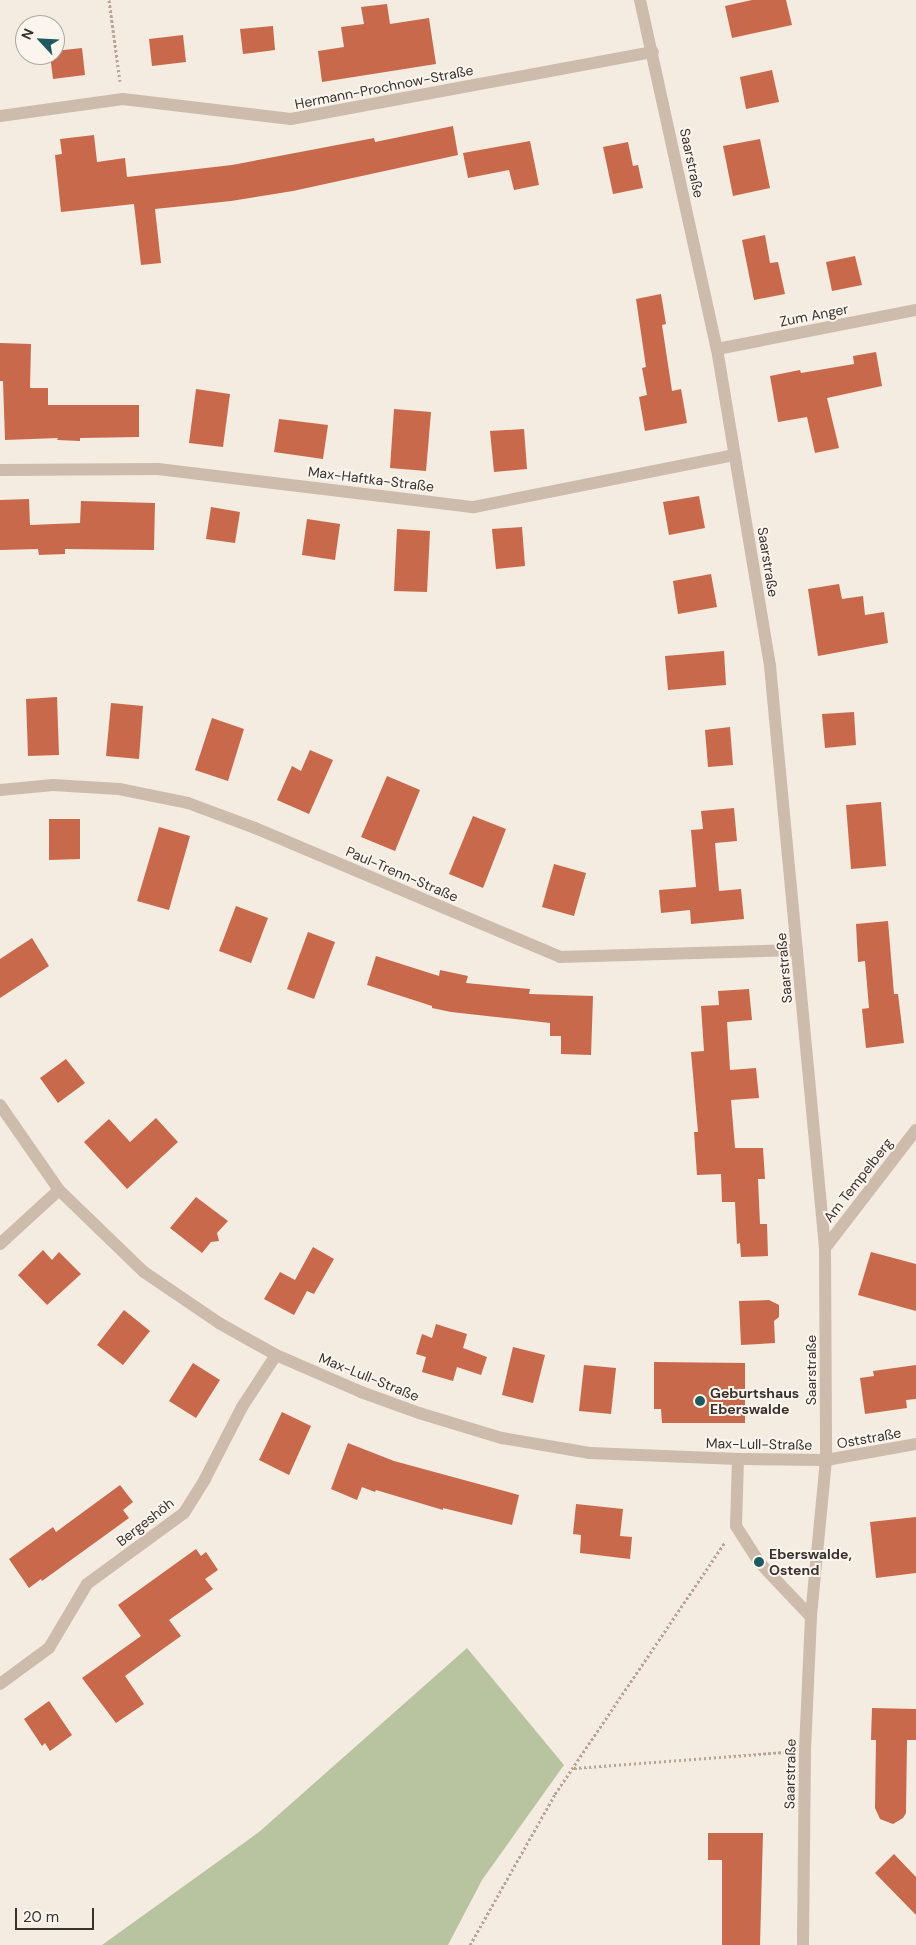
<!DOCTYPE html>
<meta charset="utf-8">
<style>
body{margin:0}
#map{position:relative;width:916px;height:1945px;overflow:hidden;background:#f4ebe1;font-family:"DM Sans",sans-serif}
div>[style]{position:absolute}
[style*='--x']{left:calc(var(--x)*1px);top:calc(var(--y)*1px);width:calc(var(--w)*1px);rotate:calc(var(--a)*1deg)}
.green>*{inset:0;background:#b8c4a0}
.building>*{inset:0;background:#c8694b}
.path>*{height:3px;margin-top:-1.5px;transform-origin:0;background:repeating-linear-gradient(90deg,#b9a596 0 2.5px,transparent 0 5px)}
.lane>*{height:12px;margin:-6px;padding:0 6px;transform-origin:6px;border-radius:6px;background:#cdbbac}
.street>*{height:12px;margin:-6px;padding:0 6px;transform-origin:6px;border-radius:6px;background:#cdbbac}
.dots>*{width:14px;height:14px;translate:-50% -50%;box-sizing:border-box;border:2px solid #fbf5ee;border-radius:50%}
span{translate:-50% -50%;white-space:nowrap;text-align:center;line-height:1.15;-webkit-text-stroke:4px #fbf5ee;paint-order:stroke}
.street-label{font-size:14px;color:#3b302b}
.poi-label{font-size:14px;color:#3b302b;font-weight:700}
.left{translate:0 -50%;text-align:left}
.north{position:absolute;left:15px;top:15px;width:50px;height:50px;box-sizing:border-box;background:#fbf5ee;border:1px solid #aea6a0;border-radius:50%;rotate:295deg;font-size:14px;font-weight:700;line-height:20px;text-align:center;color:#3b302b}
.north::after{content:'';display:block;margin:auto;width:18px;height:22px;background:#1f5a5e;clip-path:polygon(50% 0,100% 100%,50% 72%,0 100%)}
.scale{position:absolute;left:15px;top:1908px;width:79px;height:22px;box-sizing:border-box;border:2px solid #3b302b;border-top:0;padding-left:6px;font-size:15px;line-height:18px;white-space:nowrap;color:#3b302b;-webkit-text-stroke:4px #fbf5ee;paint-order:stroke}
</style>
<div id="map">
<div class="green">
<i style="clip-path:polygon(467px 1648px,564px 1765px,482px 1880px,448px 1945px,102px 1945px,259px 1832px)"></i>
</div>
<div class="building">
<i style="clip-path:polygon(752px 0,786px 0,792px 25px,732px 38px,725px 6px)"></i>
<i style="clip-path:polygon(387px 4px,390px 24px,429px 18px,436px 64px,322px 82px,318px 51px,344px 47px,341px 27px,364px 24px,361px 7px)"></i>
<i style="clip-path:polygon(273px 26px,275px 50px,243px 54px,240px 29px)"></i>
<i style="clip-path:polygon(183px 35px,186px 62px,152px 66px,149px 39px)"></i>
<i style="clip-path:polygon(82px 48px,85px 75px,53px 79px,50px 55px,55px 55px,55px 51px)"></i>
<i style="clip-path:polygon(772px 70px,779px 102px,746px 109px,740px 77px)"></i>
<i style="clip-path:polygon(453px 126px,458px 155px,293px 191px,231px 201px,155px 209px,161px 263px,141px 265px,134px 204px,61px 212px,55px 155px,62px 154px,60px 139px,94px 135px,97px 162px,125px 158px,127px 177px,232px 165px,374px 138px,375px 142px)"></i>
<i style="clip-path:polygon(760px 139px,770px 188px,733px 196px,723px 146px)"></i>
<i style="clip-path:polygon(530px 141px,539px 185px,514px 190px,509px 170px,468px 178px,463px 153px)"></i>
<i style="clip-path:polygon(628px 142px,633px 166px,638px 165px,643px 188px,613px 194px,603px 147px)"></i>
<i style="clip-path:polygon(765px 235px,770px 263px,778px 262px,785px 294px,754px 300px,742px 240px)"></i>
<i style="clip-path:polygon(855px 256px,862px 285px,832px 291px,826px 262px)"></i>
<i style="clip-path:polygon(661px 294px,666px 324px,662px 325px,672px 391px,681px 389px,687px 423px,645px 431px,639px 397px,647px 395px,642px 368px,646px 367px,636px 299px)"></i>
<i style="clip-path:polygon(0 343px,31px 344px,30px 388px,48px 388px,48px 405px,139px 405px,139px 437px,80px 438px,80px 441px,57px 440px,58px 438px,5px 440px,3px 381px,0 381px)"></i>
<i style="clip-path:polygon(876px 352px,882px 386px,827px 398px,839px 448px,815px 453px,807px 417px,778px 422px,770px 376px,800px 370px,801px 373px,854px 364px,853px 356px)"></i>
<i style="clip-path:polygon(196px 389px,230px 394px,223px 447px,189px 443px)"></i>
<i style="clip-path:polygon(394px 409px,431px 412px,426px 471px,390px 468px)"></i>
<i style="clip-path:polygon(279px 419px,328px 425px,323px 459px,274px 452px)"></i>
<i style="clip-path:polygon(524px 429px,527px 469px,494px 472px,490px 431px)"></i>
<i style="clip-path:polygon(699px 496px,705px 528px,669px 535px,663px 502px)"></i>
<i style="clip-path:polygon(29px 499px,30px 525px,80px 523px,81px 501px,155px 503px,154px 550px,65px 549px,65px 554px,39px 555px,38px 549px,0 550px,0 500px)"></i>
<i style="clip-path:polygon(211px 507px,240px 512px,235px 543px,206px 539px)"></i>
<i style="clip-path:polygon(307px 519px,340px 524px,335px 560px,302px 555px)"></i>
<i style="clip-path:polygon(522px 527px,525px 566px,496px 569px,492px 529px)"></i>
<i style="clip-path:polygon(397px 529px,430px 531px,427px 592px,394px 591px)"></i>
<i style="clip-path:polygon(711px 574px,717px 607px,678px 614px,673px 581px)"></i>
<i style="clip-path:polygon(839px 584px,842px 599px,863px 596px,865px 615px,884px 612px,888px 643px,818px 656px,808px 589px)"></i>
<i style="clip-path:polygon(724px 651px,726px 685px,668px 690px,665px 656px)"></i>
<i style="clip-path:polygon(57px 697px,59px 755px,28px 756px,26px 699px)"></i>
<i style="clip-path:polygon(111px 703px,143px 706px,139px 759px,106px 756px)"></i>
<i style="clip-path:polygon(854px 712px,856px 745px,825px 748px,822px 714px)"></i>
<i style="clip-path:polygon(212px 718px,244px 729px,228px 781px,195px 770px)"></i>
<i style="clip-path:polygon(730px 727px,733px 765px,708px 767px,705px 730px)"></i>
<i style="clip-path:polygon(310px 750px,333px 760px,309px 814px,277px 800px,292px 766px,301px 771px)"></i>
<i style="clip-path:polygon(387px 776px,420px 790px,395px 851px,361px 837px)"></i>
<i style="clip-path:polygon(881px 802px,886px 866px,851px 869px,846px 805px)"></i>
<i style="clip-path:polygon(734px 808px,737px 841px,715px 843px,719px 891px,741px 889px,744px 919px,691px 924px,690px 910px,661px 913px,659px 890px,696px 887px,691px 830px,703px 829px,701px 811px)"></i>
<i style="clip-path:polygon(473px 816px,506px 829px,483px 888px,449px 874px)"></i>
<i style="clip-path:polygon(49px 819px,80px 819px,80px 859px,49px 860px)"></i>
<i style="clip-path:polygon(159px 827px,190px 836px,169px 910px,137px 901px)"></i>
<i style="clip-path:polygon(554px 864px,586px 873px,574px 916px,542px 907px)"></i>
<i style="clip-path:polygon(236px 906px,268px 918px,251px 963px,219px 951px)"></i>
<i style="clip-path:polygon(888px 921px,894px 994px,898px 994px,904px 1043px,866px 1048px,862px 1009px,869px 1008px,865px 961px,858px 962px,856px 924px)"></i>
<i style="clip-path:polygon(308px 932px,335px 942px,314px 999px,287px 989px)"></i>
<i style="clip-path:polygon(32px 938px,49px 966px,0 998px,0 959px)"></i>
<i style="clip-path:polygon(376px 956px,439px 976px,440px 970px,468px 976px,466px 983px,530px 989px,529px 994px,593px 996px,591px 1055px,561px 1054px,561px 1036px,550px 1036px,550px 1023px,451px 1012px,432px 1008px,432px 1006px,367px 985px)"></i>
<i style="clip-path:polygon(749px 989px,752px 1020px,727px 1022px,730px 1070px,756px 1068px,759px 1098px,731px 1100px,735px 1148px,763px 1148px,765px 1179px,758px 1179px,759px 1202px,760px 1224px,767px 1224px,768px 1256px,741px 1257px,740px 1243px,737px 1244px,735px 1202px,722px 1202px,721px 1174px,697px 1175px,694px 1132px,698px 1132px,691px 1052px,704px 1051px,701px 1006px,719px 1005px,718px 991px)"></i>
<i style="clip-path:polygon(66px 1059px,85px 1083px,58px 1103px,40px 1078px)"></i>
<i style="clip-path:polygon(156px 1118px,178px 1142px,127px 1189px,84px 1142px,109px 1119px,130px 1142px)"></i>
<i style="clip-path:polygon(196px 1197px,228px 1221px,217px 1233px,219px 1241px,211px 1242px,202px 1253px,170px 1228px)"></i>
<i style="clip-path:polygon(313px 1247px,334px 1259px,314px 1294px,307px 1291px,294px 1315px,264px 1299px,280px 1272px,295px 1280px)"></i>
<i style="clip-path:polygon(43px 1250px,52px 1260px,59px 1252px,81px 1274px,47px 1305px,18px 1275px)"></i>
<i style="clip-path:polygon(871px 1252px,916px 1264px,916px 1311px,858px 1295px)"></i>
<i style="clip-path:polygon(769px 1300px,779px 1305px,779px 1317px,774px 1321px,775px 1343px,741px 1345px,739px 1301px)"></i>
<i style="clip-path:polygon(124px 1310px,150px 1331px,123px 1365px,97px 1345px)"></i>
<i style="clip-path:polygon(436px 1324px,467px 1334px,463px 1348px,487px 1357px,481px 1375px,457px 1367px,453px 1381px,422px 1372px,426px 1357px,416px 1354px,422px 1334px,432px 1338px)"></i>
<i style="clip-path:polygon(513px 1347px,545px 1355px,533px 1403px,502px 1395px)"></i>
<i style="clip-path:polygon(654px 1362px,745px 1363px,745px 1423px,662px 1423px,661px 1409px,654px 1409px)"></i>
<i style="clip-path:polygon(193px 1363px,220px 1380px,196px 1418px,169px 1401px)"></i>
<i style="clip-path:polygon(584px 1365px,616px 1368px,611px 1414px,579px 1411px)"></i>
<i style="clip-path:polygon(916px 1365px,916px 1399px,906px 1400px,907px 1408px,865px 1414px,860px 1378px,874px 1376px,873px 1371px)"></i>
<i style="clip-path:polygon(282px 1412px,311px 1426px,289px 1475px,259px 1460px)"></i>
<i style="clip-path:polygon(348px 1443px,394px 1461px,519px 1495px,512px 1525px,443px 1508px,443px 1510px,376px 1490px,375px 1492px,362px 1487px,357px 1500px,331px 1489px)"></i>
<i style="clip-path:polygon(120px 1485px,133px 1502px,123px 1510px,129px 1518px,42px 1581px,41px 1579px,29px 1588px,9px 1559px,53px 1527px,56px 1532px)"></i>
<i style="clip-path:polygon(576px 1504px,623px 1509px,620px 1536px,632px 1537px,630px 1559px,580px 1553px,581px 1535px,573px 1534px)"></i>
<i style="clip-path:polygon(916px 1517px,916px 1573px,876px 1578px,870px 1522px)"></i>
<i style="clip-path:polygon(196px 1549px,201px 1556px,206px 1552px,218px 1570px,205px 1579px,213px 1589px,169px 1620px,181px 1636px,125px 1676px,144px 1704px,116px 1723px,82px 1678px,141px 1636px,118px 1605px)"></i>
<i style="clip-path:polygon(49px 1701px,72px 1735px,50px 1751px,45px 1743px,42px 1746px,24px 1719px)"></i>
<i style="clip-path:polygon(872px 1708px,916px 1709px,916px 1740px,907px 1740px,906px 1813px,903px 1818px,893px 1824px,880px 1819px,875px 1808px,876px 1740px,871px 1740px)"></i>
<i style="clip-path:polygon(708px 1833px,763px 1833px,760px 1945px,722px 1945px,722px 1860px,708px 1860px)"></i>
<i style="clip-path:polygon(894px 1854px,916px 1877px,916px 1915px,875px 1873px)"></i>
</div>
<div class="path">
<i style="--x:109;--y:0;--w:82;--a:82.3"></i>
<i style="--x:574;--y:1768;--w:212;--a:-4.3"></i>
<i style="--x:470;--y:1945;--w:173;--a:-60.6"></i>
<i style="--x:555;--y:1794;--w:303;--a:-56"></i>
</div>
<div class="lane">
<i style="--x:738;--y:1459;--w:67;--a:91.7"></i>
<i style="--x:736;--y:1526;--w:43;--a:57.4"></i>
<i style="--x:759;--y:1562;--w:76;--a:46.6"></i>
</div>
<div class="street">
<i style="--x:640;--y:0;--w:357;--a:77.6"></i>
<i style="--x:717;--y:349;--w:321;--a:80.5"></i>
<i style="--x:770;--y:666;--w:585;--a:84.6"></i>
<i style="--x:825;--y:1248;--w:212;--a:89.7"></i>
<i style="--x:826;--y:1460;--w:158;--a:95.5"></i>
<i style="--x:811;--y:1617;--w:133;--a:92.6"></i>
<i style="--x:805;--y:1750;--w:195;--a:90.6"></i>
<i style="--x:0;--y:116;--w:124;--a:-7.9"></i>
<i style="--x:123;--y:99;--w:169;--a:6.8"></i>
<i style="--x:291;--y:119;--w:368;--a:-10.5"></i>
<i style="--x:717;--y:349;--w:203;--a:-11.1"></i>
<i style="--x:0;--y:470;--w:158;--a:-0.4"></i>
<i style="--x:158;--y:469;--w:318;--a:6.9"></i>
<i style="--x:474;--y:507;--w:266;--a:-11.3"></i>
<i style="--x:0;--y:790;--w:53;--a:-5.4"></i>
<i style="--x:53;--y:785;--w:66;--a:3.5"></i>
<i style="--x:119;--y:789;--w:70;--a:11.5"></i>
<i style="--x:188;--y:803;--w:72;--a:20.5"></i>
<i style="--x:255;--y:828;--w:331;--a:22.9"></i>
<i style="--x:560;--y:957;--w:237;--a:-1.7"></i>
<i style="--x:0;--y:1105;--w:103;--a:55.2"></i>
<i style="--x:59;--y:1190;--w:118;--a:44"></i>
<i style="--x:144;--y:1272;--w:91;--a:34.2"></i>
<i style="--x:219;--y:1323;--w:65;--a:29.3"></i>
<i style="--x:276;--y:1355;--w:93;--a:23.5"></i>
<i style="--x:361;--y:1392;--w:62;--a:19.9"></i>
<i style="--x:419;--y:1413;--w:87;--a:16.8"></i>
<i style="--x:502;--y:1438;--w:89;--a:9.7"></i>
<i style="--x:590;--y:1453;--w:148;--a:2.3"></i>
<i style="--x:738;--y:1459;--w:88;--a:0.7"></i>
<i style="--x:826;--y:1460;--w:91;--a:-10.1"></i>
<i style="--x:0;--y:1244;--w:80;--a:-42.5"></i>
<i style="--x:825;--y:1248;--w:149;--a:-52.4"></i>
<i style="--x:0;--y:1684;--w:61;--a:-36.3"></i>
<i style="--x:49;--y:1648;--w:74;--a:-59.3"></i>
<i style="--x:87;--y:1584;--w:120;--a:-36.2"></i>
<i style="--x:184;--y:1513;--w:40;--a:-58"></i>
<i style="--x:205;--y:1479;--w:81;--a:-62.8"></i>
<i style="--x:242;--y:1407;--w:62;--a:-56.8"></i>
</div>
<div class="dots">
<i style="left:700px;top:1401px;background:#1f5a5e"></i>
<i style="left:759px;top:1562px;background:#1f5a5e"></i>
</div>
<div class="street-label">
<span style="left:384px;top:87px;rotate:-11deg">Hermann-Prochnow-Straße</span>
<span style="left:692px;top:163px;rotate:78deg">Saarstraße</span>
<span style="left:814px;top:315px;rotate:-11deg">Zum Anger</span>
<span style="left:371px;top:479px;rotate:7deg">Max-Haftka-Straße</span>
<span style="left:768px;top:562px;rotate:81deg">Saarstraße</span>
<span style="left:402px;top:874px;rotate:23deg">Paul-Trenn-Straße</span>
<span style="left:784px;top:968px;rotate:-95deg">Saarstraße</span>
<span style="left:858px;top:1180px;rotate:-52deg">Am Tempelberg</span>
<span style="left:811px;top:1370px;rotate:-90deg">Saarstraße</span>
<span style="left:369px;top:1377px;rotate:22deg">Max-Lull-Straße</span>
<span style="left:869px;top:1438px;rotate:-10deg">Oststraße</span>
<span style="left:759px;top:1444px;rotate:1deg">Max-Lull-Straße</span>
<span style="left:145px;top:1522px;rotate:-38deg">Bergeshöh</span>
<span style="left:790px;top:1774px;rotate:-89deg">Saarstraße</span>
</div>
<div class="poi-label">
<span class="left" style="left:710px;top:1401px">Geburtshaus<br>Eberswalde</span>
<span class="left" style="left:769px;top:1562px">Eberswalde,<br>Ostend</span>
</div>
<div class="north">N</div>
<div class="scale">20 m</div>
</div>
